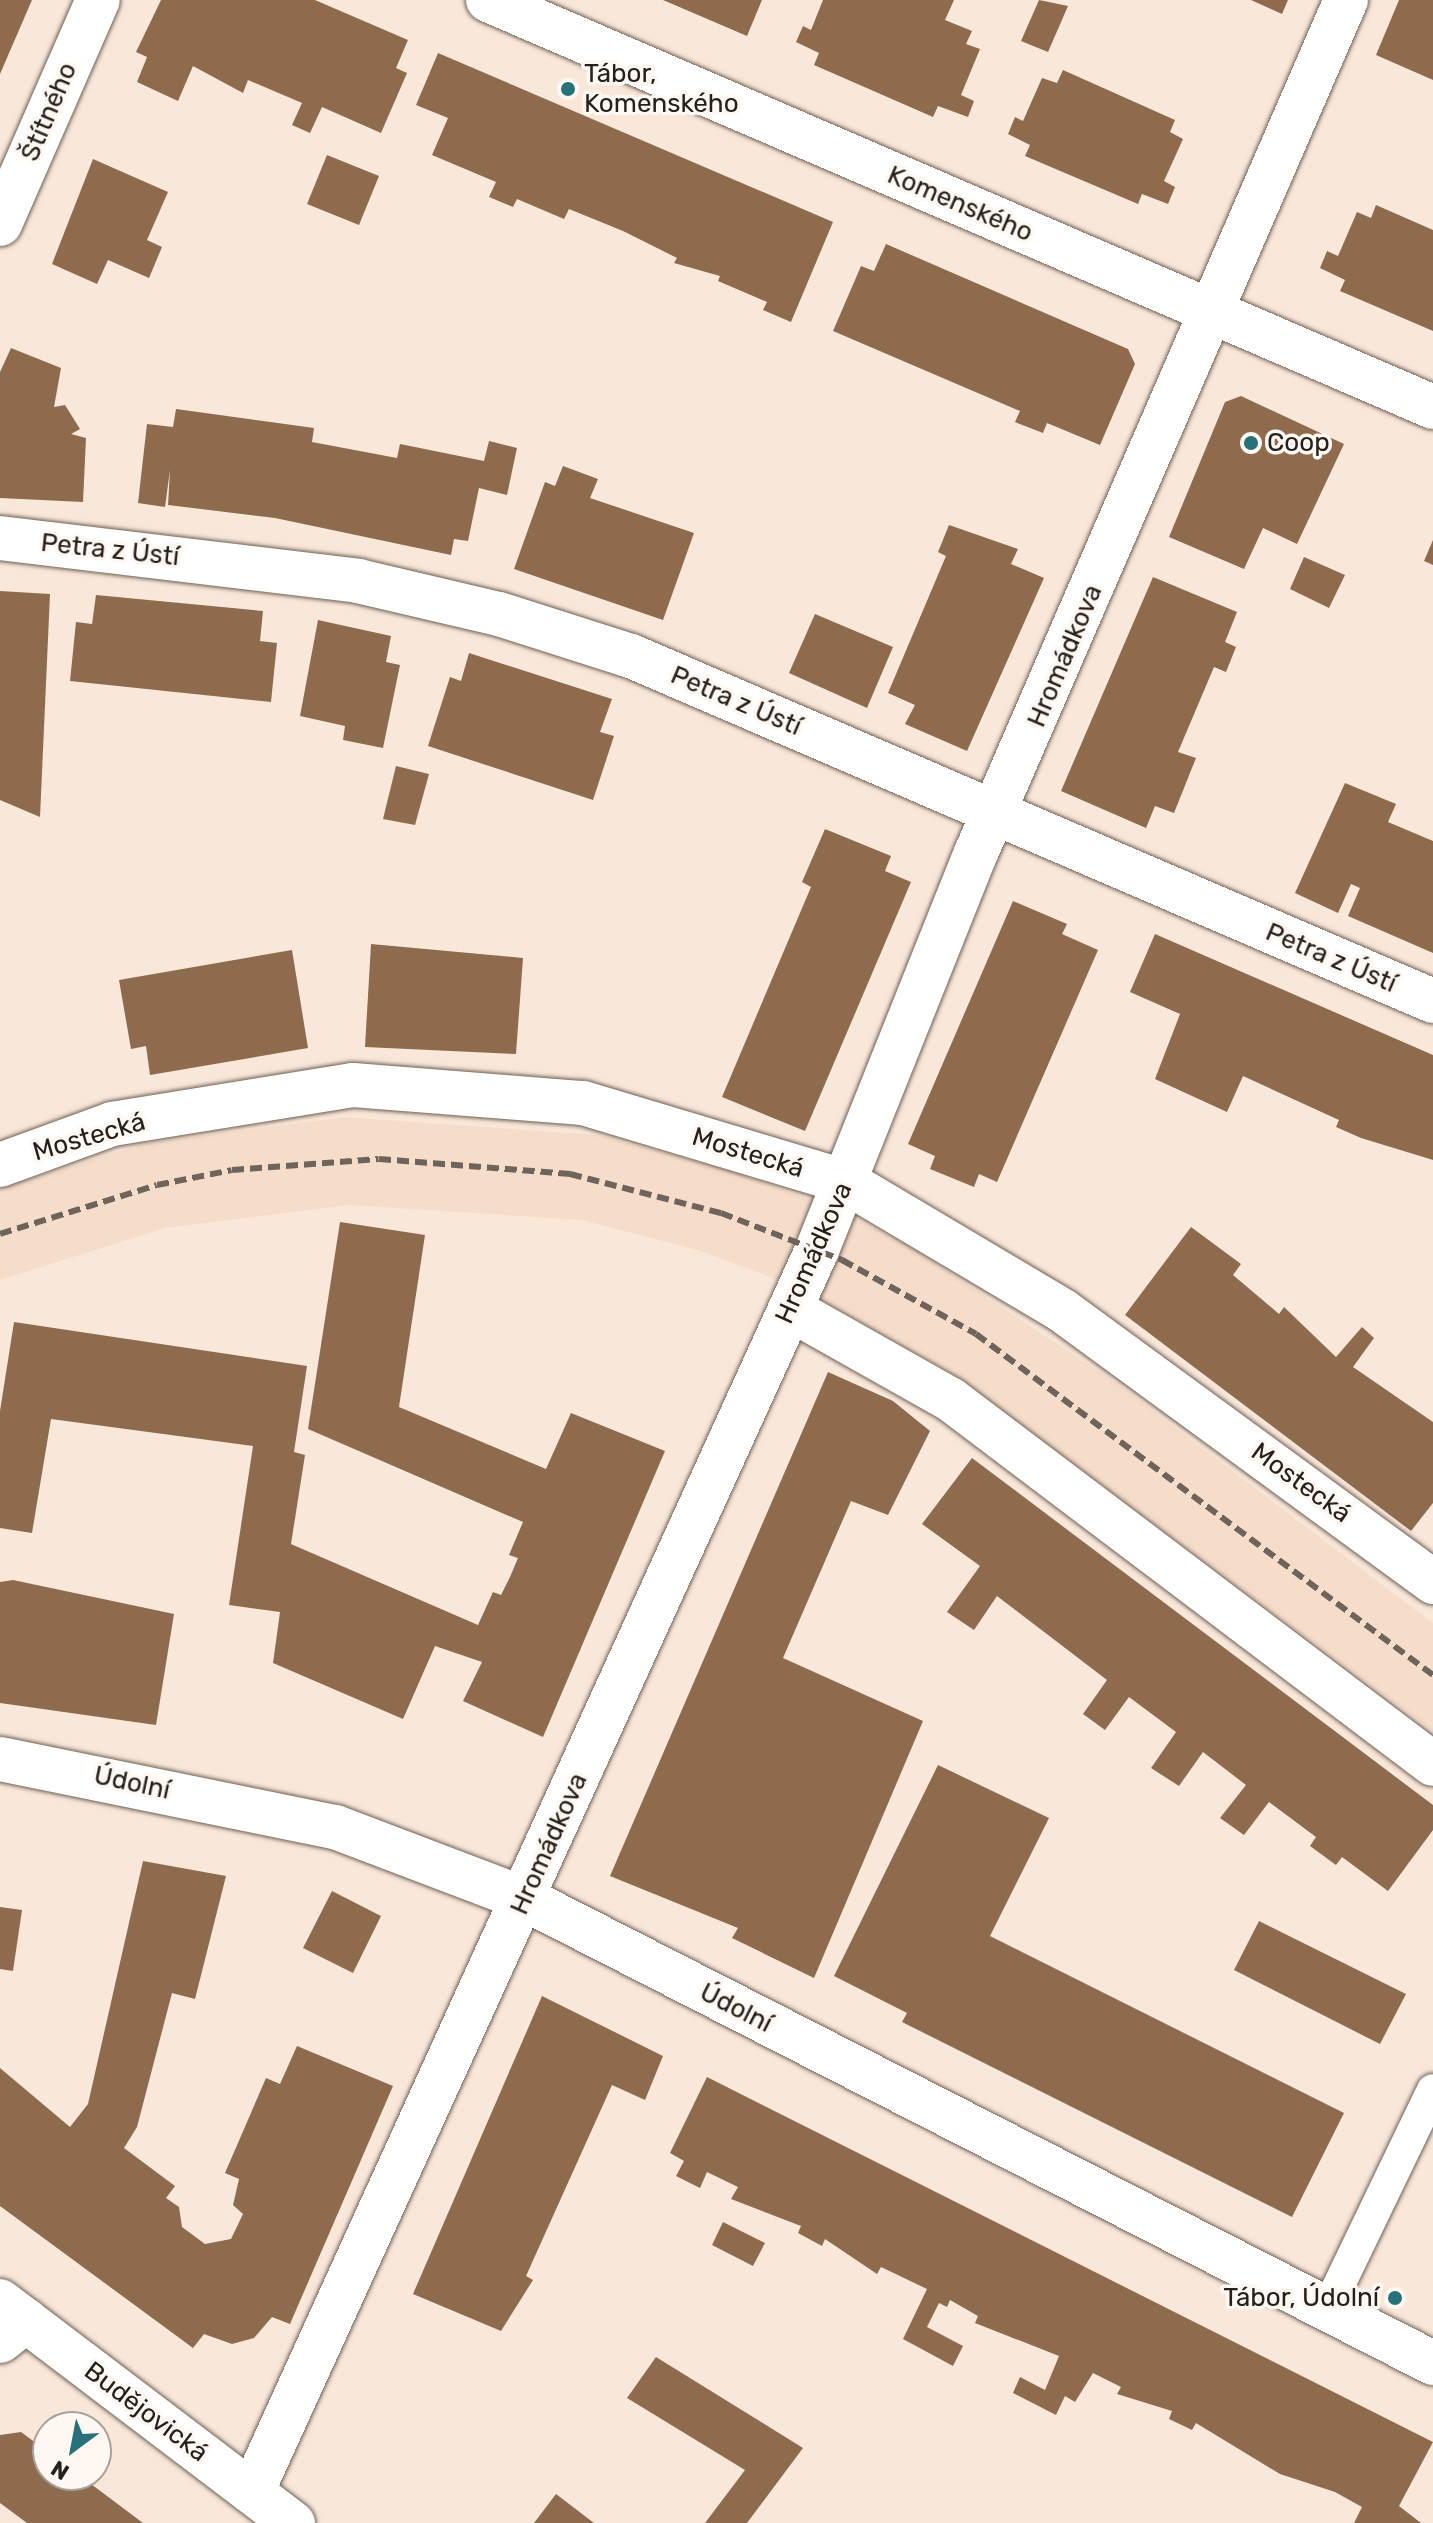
<!DOCTYPE html>
<meta charset="utf-8">
<style>
body{margin:0}
#map{position:relative;width:1433px;height:2523px;overflow:hidden;background:#f9e8da;font-family:Rubik,sans-serif}
div>[style]{position:absolute}
[style*='--x']{left:calc(var(--x)*1px);top:calc(var(--y)*1px);width:calc(var(--w)*1px);rotate:calc(var(--a)*1deg)}
.built>*{inset:0;background:#f5ddca}
.building>*{inset:0;background:#8f6b4e}
.roads{filter:drop-shadow(0 0 2px #6f6054) drop-shadow(0 0 2px #6f6054)}
.service>*{height:32px;margin:-16px;padding:0 16px;transform-origin:16px;border-radius:16px;background:#fff}
.minor>*{height:44px;margin:-22px;padding:0 22px;transform-origin:22px;border-radius:22px;background:#fff}
.secondary>*{height:44px;margin:-22px;padding:0 22px;transform-origin:22px;border-radius:22px;background:#fff}
.rail>*{height:6px;margin-top:-3px;transform-origin:0;background:repeating-linear-gradient(90deg,#6e645c 0 12px,transparent 0 18px)}
.dots>*{width:22px;height:22px;translate:-50% -50%;box-sizing:border-box;border:4px solid #fef7f2;border-radius:50%}
span{translate:-50% -50%;white-space:nowrap;text-align:center;line-height:1.15;-webkit-text-stroke:7px #fef7f2;paint-order:stroke}
.poi-label{font-size:26px;color:#26201b}
.left{translate:0 -50%;text-align:left}
.right{translate:-100% -50%;text-align:right}
.street-label{font-size:26px;color:#26201b}
.north{position:absolute;left:32px;top:2411px;width:80px;height:80px;box-sizing:border-box;background:#fef7f2;border:2px solid #a8a19c;border-radius:50%;rotate:212deg;font-size:22px;font-weight:700;line-height:32px;text-align:center;color:#26201b}
.north::after{content:'';display:block;margin:auto;width:28px;height:36px;background:#277179;clip-path:polygon(50% 0,100% 100%,50% 72%,0 100%)}
</style>
<div id="map">
<div class="built">
<i style="clip-path:polygon(345px 1117px,597px 1135px,726px 1169px,836px 1209px,912px 1248px,1115px 1382px,1433px 1623px,1433px 1731px,947px 1370px,802px 1289px,701px 1251px,582px 1220px,349px 1205px,165px 1228px,0 1280px,0 1188px,147px 1143px)"></i>
</div>
<div class="building">
<i style="clip-path:polygon(0 0,32px 0,0 74px)"></i>
<i style="clip-path:polygon(161px 0,315px 0,408px 40px,396px 68px,407px 73px,381px 133px,322px 107px,310px 133px,292px 125px,302px 103px,248px 80px,243px 93px,193px 66px,178px 101px,137px 82px,147px 57px,136px 52px)"></i>
<i style="clip-path:polygon(663px 0,762px 0,747px 36px)"></i>
<i style="clip-path:polygon(823px 0,954px 0,945px 20px,972px 31px,966px 44px,980px 49px,961px 95px,974px 101px,968px 117px,938px 106px,933px 117px,814px 65px,819px 53px,796px 42px,803px 26px,811px 30px)"></i>
<i style="clip-path:polygon(1039px 0,1068px 6px,1048px 52px,1021px 41px)"></i>
<i style="clip-path:polygon(1251px 0,1288px 0,1282px 14px)"></i>
<i style="clip-path:polygon(1399px 0,1433px 0,1433px 80px,1376px 55px)"></i>
<i style="clip-path:polygon(438px 53px,833px 222px,791px 322px,763px 310px,767px 302px,718px 281px,720px 276px,674px 263px,677px 258px,623px 231px,569px 209px,564px 219px,517px 199px,513px 207px,489px 197px,496px 182px,432px 155px,448px 118px,416px 105px)"></i>
<i style="clip-path:polygon(1063px 70px,1175px 120px,1170px 132px,1183px 139px,1164px 181px,1175px 187px,1168px 204px,1142px 194px,1138px 204px,1025px 156px,1030px 145px,1008px 134px,1015px 117px,1023px 121px,1042px 78px,1057px 83px)"></i>
<i style="clip-path:polygon(327px 155px,379px 176px,359px 225px,307px 204px)"></i>
<i style="clip-path:polygon(93px 159px,168px 192px,147px 240px,162px 247px,149px 278px,108px 260px,97px 284px,52px 264px)"></i>
<i style="clip-path:polygon(1376px 205px,1433px 230px,1433px 331px,1340px 291px,1345px 280px,1320px 268px,1327px 251px,1338px 256px,1357px 212px,1371px 218px)"></i>
<i style="clip-path:polygon(886px 244px,1128px 349px,1135px 364px,1100px 445px,1047px 423px,1043px 433px,1015px 422px,1020px 411px,833px 331px,861px 266px,874px 271px)"></i>
<i style="clip-path:polygon(11px 348px,61px 368px,54px 407px,65px 405px,80px 429px,71px 434px,86px 438px,83px 502px,0 498px,0 372px)"></i>
<i style="clip-path:polygon(1241px 396px,1344px 444px,1297px 544px,1263px 528px,1244px 569px,1169px 537px,1225px 402px)"></i>
<i style="clip-path:polygon(176px 409px,314px 428px,312px 442px,397px 458px,400px 444px,484px 461px,489px 441px,517px 448px,507px 495px,479px 488px,468px 541px,454px 539px,451px 555px,275px 518px,168px 505px,170px 470px,165px 507px,138px 503px,147px 424px,173px 427px)"></i>
<i style="clip-path:polygon(563px 466px,598px 479px,590px 498px,694px 533px,663px 620px,514px 569px,545px 482px,555px 486px)"></i>
<i style="clip-path:polygon(949px 525px,1018px 549px,1011px 564px,1044px 578px,967px 751px,905px 724px,915px 705px,888px 693px,946px 556px,938px 552px)"></i>
<i style="clip-path:polygon(1433px 540px,1433px 565px,1424px 561px)"></i>
<i style="clip-path:polygon(1304px 557px,1345px 575px,1329px 608px,1290px 589px)"></i>
<i style="clip-path:polygon(1153px 577px,1237px 612px,1225px 642px,1236px 647px,1226px 672px,1214px 667px,1178px 752px,1196px 758px,1174px 813px,1155px 806px,1146px 828px,1061px 791px)"></i>
<i style="clip-path:polygon(0 591px,50px 594px,40px 817px,0 800px)"></i>
<i style="clip-path:polygon(96px 595px,263px 611px,260px 641px,277px 643px,271px 702px,70px 681px,76px 622px,92px 624px)"></i>
<i style="clip-path:polygon(815px 614px,893px 647px,867px 708px,789px 673px)"></i>
<i style="clip-path:polygon(318px 620px,391px 636px,386px 662px,400px 665px,383px 748px,343px 740px,345px 726px,300px 716px)"></i>
<i style="clip-path:polygon(469px 653px,612px 699px,600px 732px,614px 736px,593px 800px,428px 746px,450px 677px,461px 681px)"></i>
<i style="clip-path:polygon(396px 766px,429px 774px,415px 825px,383px 819px)"></i>
<i style="clip-path:polygon(1345px 783px,1396px 804px,1388px 822px,1433px 841px,1433px 953px,1348px 916px,1360px 888px,1351px 884px,1338px 913px,1295px 893px)"></i>
<i style="clip-path:polygon(825px 829px,891px 856px,885px 871px,911px 882px,805px 1131px,722px 1097px,811px 887px,802px 882px)"></i>
<i style="clip-path:polygon(1013px 901px,1067px 924px,1062px 934px,1098px 950px,997px 1182px,979px 1174px,974px 1187px,930px 1169px,935px 1156px,908px 1144px)"></i>
<i style="clip-path:polygon(1155px 934px,1433px 1055px,1433px 1160px,1361px 1138px,1336px 1127px,1339px 1120px,1243px 1076px,1227px 1112px,1155px 1079px,1180px 1014px,1130px 992px)"></i>
<i style="clip-path:polygon(371px 944px,523px 958px,516px 1054px,365px 1047px)"></i>
<i style="clip-path:polygon(292px 950px,308px 1048px,150px 1075px,146px 1046px,131px 1049px,119px 980px)"></i>
<i style="clip-path:polygon(340px 1222px,425px 1235px,399px 1407px,546px 1469px,571px 1413px,665px 1451px,543px 1737px,463px 1701px,482px 1662px,435px 1646px,403px 1719px,273px 1663px,280px 1612px,229px 1605px,253px 1446px,51px 1419px,32px 1533px,0 1528px,0 1411px,14px 1322px,307px 1366px,294px 1452px,305px 1455px,291px 1544px,478px 1625px,493px 1592px,501px 1595px,510px 1577px,518px 1558px,509px 1555px,523px 1522px,308px 1429px)"></i>
<i style="clip-path:polygon(1191px 1227px,1241px 1264px,1233px 1275px,1279px 1314px,1284px 1307px,1336px 1357px,1362px 1327px,1374px 1338px,1353px 1367px,1433px 1422px,1433px 1503px,1411px 1531px,1125px 1315px)"></i>
<i style="clip-path:polygon(828px 1372px,893px 1401px,930px 1431px,888px 1515px,851px 1501px,783px 1658px,923px 1721px,814px 1978px,732px 1938px,738px 1928px,610px 1876px)"></i>
<i style="clip-path:polygon(972px 1458px,1433px 1805px,1433px 1830px,1388px 1891px,1342px 1857px,1336px 1865px,1310px 1846px,1316px 1837px,1269px 1802px,1244px 1835px,1220px 1818px,1246px 1785px,1203px 1752px,1179px 1786px,1151px 1768px,1176px 1732px,1129px 1697px,1105px 1730px,1083px 1714px,1107px 1680px,997px 1596px,974px 1630px,947px 1612px,980px 1566px,922px 1524px)"></i>
<i style="clip-path:polygon(13px 1580px,174px 1614px,156px 1725px,0 1703px,0 1582px)"></i>
<i style="clip-path:polygon(938px 1765px,1049px 1818px,990px 1936px,1344px 2113px,1292px 2217px,902px 2022px,907px 2013px,834px 1976px)"></i>
<i style="clip-path:polygon(143px 1861px,226px 1876px,195px 1999px,172px 1993px,137px 2127px,124px 2148px,175px 2186px,166px 2198px,179px 2207px,182px 2227px,205px 2244px,231px 2239px,243px 2214px,233px 2205px,239px 2179px,225px 2173px,266px 2078px,280px 2084px,297px 2046px,393px 2086px,290px 2324px,272px 2317px,254px 2338px,232px 2344px,204px 2334px,193px 2348px,0 2206px,0 2068px,70px 2127px,88px 2104px)"></i>
<i style="clip-path:polygon(332px 1891px,381px 1916px,353px 1973px,303px 1948px)"></i>
<i style="clip-path:polygon(0 1907px,22px 1910px,13px 1971px,0 1969px)"></i>
<i style="clip-path:polygon(1259px 1921px,1406px 1994px,1380px 2044px,1234px 1970px)"></i>
<i style="clip-path:polygon(542px 1996px,663px 2056px,645px 2100px,612px 2085px,526px 2276px,533px 2280px,501px 2331px,413px 2294px)"></i>
<i style="clip-path:polygon(707px 2077px,1433px 2442px,1399px 2506px,1421px 2523px,1354px 2523px,1362px 2507px,1335px 2492px,1280px 2474px,1196px 2423px,1192px 2430px,1169px 2419px,1172px 2411px,1117px 2394px,1121px 2387px,1093px 2373px,1075px 2402px,1065px 2396px,1056px 2415px,1013px 2393px,1020px 2377px,1045px 2390px,1059px 2356px,975px 2323px,978px 2316px,950px 2300px,947px 2307px,939px 2303px,927px 2327px,963px 2346px,953px 2366px,903px 2339px,927px 2289px,881px 2267px,877px 2274px,825px 2239px,822px 2246px,798px 2233px,801px 2226px,731px 2199px,738px 2187px,707px 2172px,700px 2188px,676px 2176px,684px 2161px,670px 2153px)"></i>
<i style="clip-path:polygon(723px 2222px,765px 2243px,753px 2266px,712px 2245px)"></i>
<i style="clip-path:polygon(656px 2357px,803px 2448px,747px 2523px,705px 2523px,745px 2470px,627px 2398px)"></i>
<i style="clip-path:polygon(21px 2432px,48px 2452px,48px 2475px,79px 2475px,143px 2523px,27px 2523px,0 2503px,0 2435px)"></i>
<i style="clip-path:polygon(556px 2494px,594px 2523px,534px 2523px)"></i>
</div>
<div class="roads">
<div class="service">
<i style="--x:1327;--y:2310;--w:244;--a:-64.3"></i>
</div>
<div class="minor">
<i style="--x:488;--y:0;--w:1029;--a:23.3"></i>
<i style="--x:0;--y:224;--w:244;--a:-66.4"></i>
<i style="--x:0;--y:538;--w:361;--a:6.8"></i>
<i style="--x:358;--y:581;--w:145;--a:13.2"></i>
<i style="--x:499;--y:614;--w:139;--a:17.7"></i>
<i style="--x:631;--y:656;--w:873;--a:23.28"></i>
<i style="--x:0;--y:1165;--w:119;--a:-20.1"></i>
<i style="--x:112;--y:1124;--w:244;--a:-9.2"></i>
<i style="--x:353;--y:1085;--w:231;--a:4.5"></i>
<i style="--x:583;--y:1103;--w:275;--a:16.7"></i>
<i style="--x:846;--y:1182;--w:252;--a:30.7"></i>
<i style="--x:1063;--y:1311;--w:459;--a:36.2"></i>
<i style="--x:790;--y:1309;--w:184;--a:29.4"></i>
<i style="--x:950;--y:1399;--w:605;--a:37.08"></i>
<i style="--x:0;--y:1759;--w:342;--a:11.5"></i>
<i style="--x:335;--y:1827;--w:203;--a:20.8"></i>
<i style="--x:525;--y:1899;--w:1020;--a:27.07"></i>
<i style="--x:0;--y:2341;--w:33;--a:-38"></i>
<i style="--x:252;--y:2492;--w:1364;--a:-65.54"></i>
<i style="--x:817;--y:1250;--w:428;--a:-68.2"></i>
<i style="--x:976;--y:853;--w:930;--a:-66.55"></i>
</div>
<div class="secondary">
<i style="--x:0;--y:2301;--w:368;--a:37.2"></i>
</div>
</div>
<div class="rail">
<i style="--x:0;--y:1234;--w:164;--a:-17.3"></i>
<i style="--x:157;--y:1185;--w:76;--a:-11.3"></i>
<i style="--x:232;--y:1170;--w:147;--a:-4.3"></i>
<i style="--x:379;--y:1159;--w:192;--a:4.5"></i>
<i style="--x:570;--y:1174;--w:156;--a:14.5"></i>
<i style="--x:721;--y:1213;--w:130;--a:21.2"></i>
<i style="--x:842;--y:1260;--w:153;--a:28.9"></i>
<i style="--x:976;--y:1334;--w:570;--a:36.73"></i>
</div>
<div class="dots">
<i style="left:568px;top:89px;background:#277179"></i>
<i style="left:1251px;top:443px;background:#277179"></i>
<i style="left:1395px;top:2298px;background:#277179"></i>
</div>
<div class="poi-label">
<span class="left" style="left:584px;top:89px">Tábor,<br>Komenského</span>
<span class="left" style="left:1267px;top:443px">Coop</span>
<span class="right" style="left:1379px;top:2298px">Tábor, Údolní</span>
</div>
<div class="street-label">
<span style="left:49px;top:112px;rotate:-67deg">Štítného</span>
<span style="left:960px;top:204px;rotate:23deg">Komenského</span>
<span style="left:110px;top:550px;rotate:6deg">Petra z Ústí</span>
<span style="left:1065px;top:656px;rotate:-67deg">Hromádkova</span>
<span style="left:736px;top:701px;rotate:23deg">Petra z Ústí</span>
<span style="left:1331px;top:958px;rotate:23deg">Petra z Ústí</span>
<span style="left:89px;top:1137px;rotate:-16deg">Mostecká</span>
<span style="left:748px;top:1153px;rotate:17deg">Mostecká</span>
<span style="left:814px;top:1253px;rotate:-66deg">Hromádkova</span>
<span style="left:1301px;top:1483px;rotate:36deg">Mostecká</span>
<span style="left:132px;top:1783px;rotate:12deg">Údolní</span>
<span style="left:549px;top:1844px;rotate:-66deg">Hromádkova</span>
<span style="left:736px;top:2008px;rotate:27deg">Údolní</span>
<span style="left:146px;top:2412px;rotate:37deg">Budějovická</span>
</div>
<div class="north">N</div>
</div>
